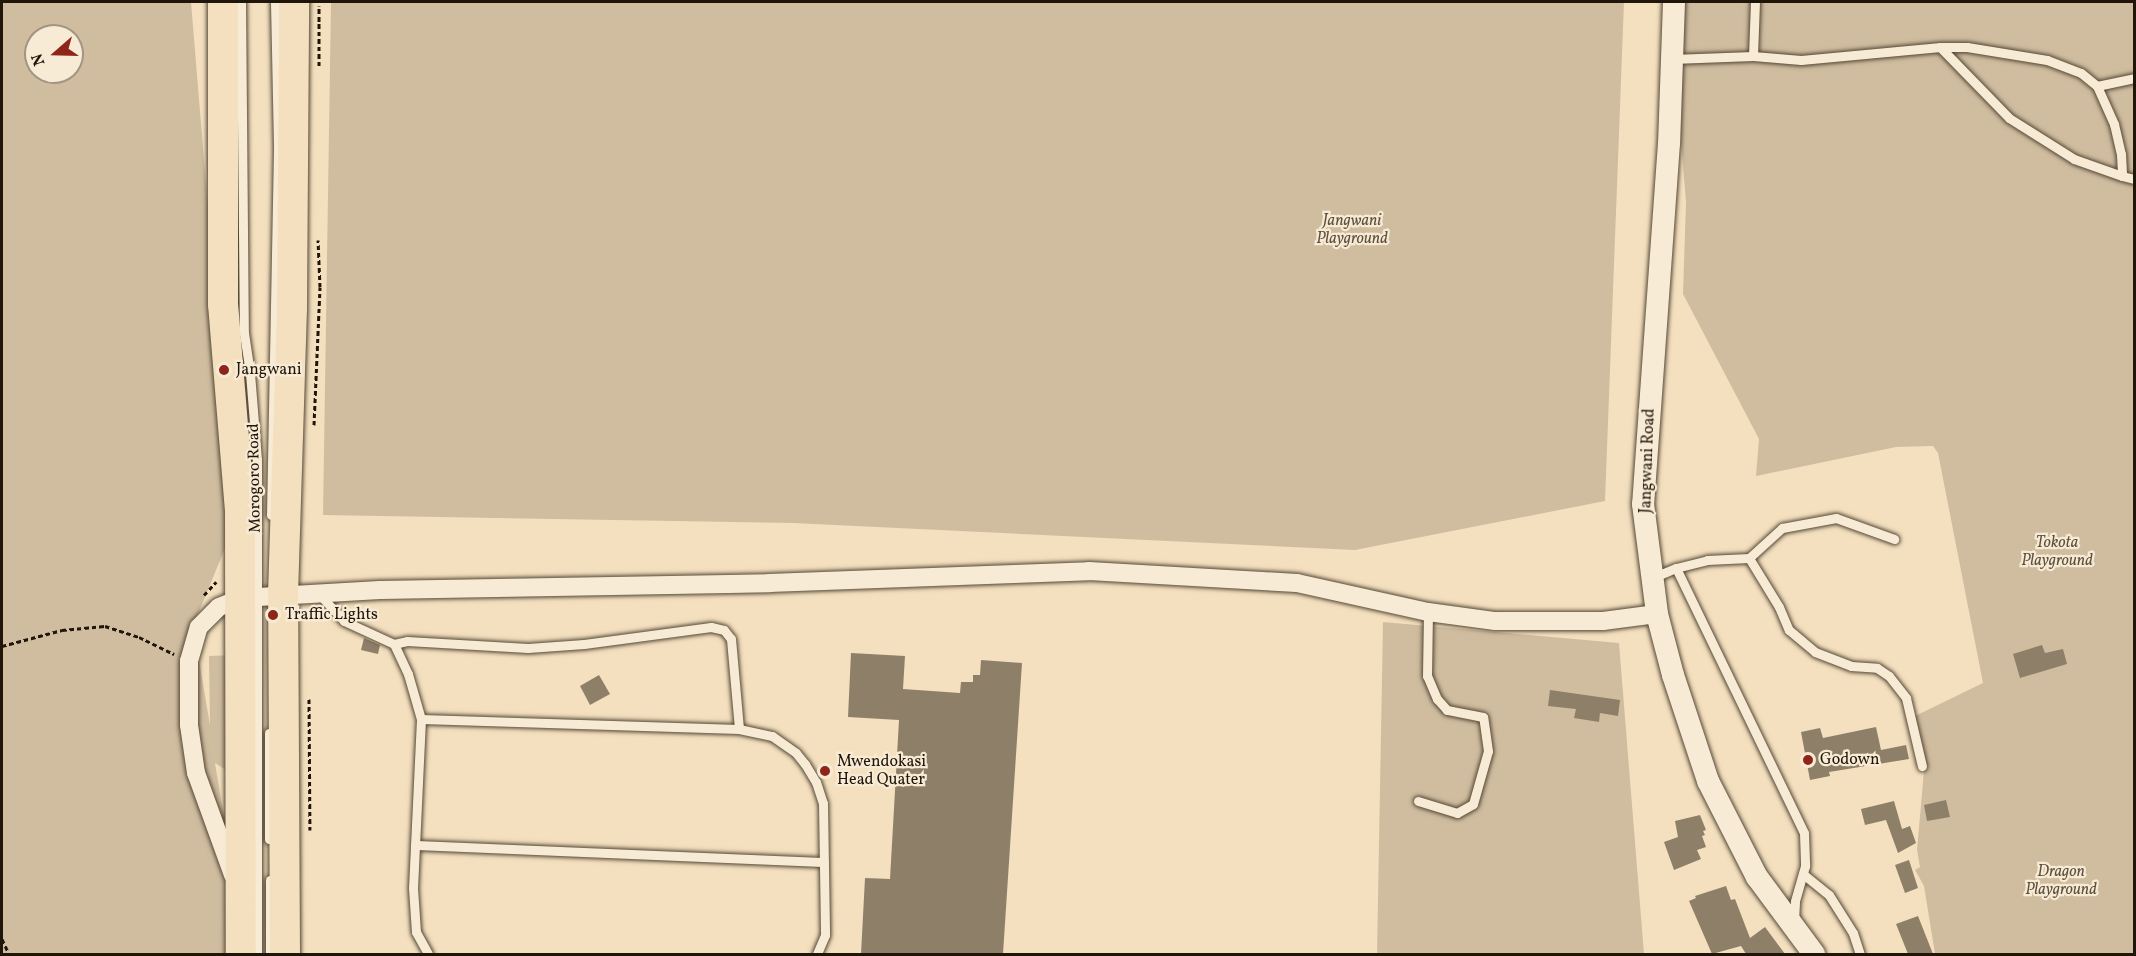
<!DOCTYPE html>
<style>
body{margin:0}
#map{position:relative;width:2136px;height:956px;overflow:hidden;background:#f4e0bf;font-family:Vollkorn,serif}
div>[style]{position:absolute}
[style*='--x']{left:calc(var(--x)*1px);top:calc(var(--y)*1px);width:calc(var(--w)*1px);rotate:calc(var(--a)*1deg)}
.green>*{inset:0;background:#d0bda0}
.building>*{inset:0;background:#8e7f68}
.path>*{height:3px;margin-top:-1.5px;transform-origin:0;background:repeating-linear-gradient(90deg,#201509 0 4.5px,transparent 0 7.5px)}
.roads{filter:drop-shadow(0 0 2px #554836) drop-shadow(0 0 2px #554836)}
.service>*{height:9px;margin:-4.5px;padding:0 4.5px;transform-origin:4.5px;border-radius:4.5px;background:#f8ebd5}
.minor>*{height:18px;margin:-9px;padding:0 9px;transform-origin:9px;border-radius:9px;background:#f8ebd5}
.tertiary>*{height:22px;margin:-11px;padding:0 11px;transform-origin:11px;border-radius:11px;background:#f8ebd5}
.trunk>*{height:30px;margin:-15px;padding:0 15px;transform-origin:15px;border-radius:15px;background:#f4e0bf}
.dots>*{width:16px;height:16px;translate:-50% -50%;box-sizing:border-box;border:3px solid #f8ebd5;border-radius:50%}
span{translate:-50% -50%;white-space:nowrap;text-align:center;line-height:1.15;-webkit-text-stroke:4.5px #f8ebd5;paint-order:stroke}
.park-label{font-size:16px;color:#5e503e;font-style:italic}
.poi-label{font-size:16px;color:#201509}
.left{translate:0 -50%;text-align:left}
.street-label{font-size:16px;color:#201509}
.frame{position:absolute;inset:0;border:3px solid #201509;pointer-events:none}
.north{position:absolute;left:24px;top:24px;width:60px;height:60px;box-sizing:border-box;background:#f8ebd5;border:2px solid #a29583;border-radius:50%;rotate:250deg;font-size:16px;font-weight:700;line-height:24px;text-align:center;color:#201509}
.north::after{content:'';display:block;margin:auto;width:21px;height:27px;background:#8f2418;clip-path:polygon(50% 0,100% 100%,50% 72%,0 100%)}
</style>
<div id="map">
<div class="green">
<i style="clip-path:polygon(evenodd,2px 2px,191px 2px,217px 318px,240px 512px,193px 626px,210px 725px,209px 656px,235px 655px,232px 774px,215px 763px,241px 919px,239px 954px,2px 954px,2px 2px,36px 36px,72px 36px,72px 72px,36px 72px,36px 36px)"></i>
<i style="clip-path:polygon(331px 2px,1624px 2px,1605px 501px,1355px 550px,793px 523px,323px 515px)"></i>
<i style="clip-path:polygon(1683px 2px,2134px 2px,2134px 954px,1935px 954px,1924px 886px,1915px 870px,1920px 867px,1917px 850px,1925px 759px,1911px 718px,1983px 683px,1938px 453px,1933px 446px,1896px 447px,1756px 476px,1759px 439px,1683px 294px,1686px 202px,1675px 69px)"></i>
<i style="clip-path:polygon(1383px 622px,1619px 643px,1644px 954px,1377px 954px)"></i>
</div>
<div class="building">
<i style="clip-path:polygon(364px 638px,380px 645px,378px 654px,361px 650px)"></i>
<i style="clip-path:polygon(2042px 645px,2045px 653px,2063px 649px,2067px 664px,2020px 678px,2013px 654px)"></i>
<i style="clip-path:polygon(851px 653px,905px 656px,903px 689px,960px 693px,961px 682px,973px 682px,973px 675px,980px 675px,981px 660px,1022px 663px,1003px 954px,861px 954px,865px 878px,890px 879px,899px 720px,848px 717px)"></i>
<i style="clip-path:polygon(599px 675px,610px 694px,590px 705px,580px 686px)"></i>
<i style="clip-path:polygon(1550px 690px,1620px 700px,1618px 716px,1600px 713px,1599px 722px,1574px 718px,1576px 709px,1548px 706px)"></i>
<i style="clip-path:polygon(1876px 727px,1881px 750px,1906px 745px,1909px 759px,1829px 772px,1830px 776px,1810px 780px,1801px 732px,1820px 728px,1823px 738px)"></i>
<i style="clip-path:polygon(1946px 800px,1950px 817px,1927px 821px,1924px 805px)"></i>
<i style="clip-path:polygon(1894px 801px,1902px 829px,1910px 826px,1916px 843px,1898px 853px,1886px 820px,1865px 825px,1861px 809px)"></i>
<i style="clip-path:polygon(1700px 815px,1706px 830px,1703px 831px,1705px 835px,1702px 836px,1706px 847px,1697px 850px,1701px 859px,1674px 870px,1664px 842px,1678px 837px,1675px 821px)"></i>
<i style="clip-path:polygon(1909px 860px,1918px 888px,1905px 893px,1895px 865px)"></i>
<i style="clip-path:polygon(1726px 886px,1731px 900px,1735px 899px,1750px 938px,1765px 927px,1785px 954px,1746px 954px,1741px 946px,1712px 954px,1689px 901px,1696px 898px,1695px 896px)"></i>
<i style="clip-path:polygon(1918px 916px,1933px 954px,1908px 954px,1896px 924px)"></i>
</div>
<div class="path">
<i style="--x:319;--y:66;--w:60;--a:-90"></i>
<i style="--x:314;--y:425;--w:138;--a:-87.5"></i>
<i style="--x:320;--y:287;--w:47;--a:-92.4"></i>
<i style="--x:204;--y:595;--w:18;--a:-47"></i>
<i style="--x:2;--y:646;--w:62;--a:-14.9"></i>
<i style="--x:62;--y:630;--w:43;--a:-5.3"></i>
<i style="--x:105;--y:626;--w:36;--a:18"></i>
<i style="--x:139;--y:637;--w:39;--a:26"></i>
<i style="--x:309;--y:699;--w:131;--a:89.6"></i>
<i style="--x:2;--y:939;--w:17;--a:65"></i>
</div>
<div class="roads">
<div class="service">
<i style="--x:241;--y:2;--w:331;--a:89.5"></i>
<i style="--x:244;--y:333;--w:40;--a:81.5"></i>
<i style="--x:250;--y:373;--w:87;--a:85.4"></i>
<i style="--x:257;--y:460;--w:494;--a:90"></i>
<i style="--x:1940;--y:47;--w:99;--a:45.8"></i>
<i style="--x:2009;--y:118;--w:77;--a:32.2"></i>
<i style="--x:2074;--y:159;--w:51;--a:19.5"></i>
<i style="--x:1753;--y:56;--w:54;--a:-87.9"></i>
<i style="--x:1672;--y:59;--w:81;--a:-2.1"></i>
<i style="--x:1753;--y:56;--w:48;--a:4.8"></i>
<i style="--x:1801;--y:60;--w:140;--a:-5.3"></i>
<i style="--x:1940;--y:47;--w:27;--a:0"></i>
<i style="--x:1967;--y:47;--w:81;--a:9.2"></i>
<i style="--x:2047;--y:60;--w:36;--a:21"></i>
<i style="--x:2081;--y:73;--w:21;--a:39"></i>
<i style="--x:2097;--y:86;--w:42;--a:65.9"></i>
<i style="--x:2114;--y:124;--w:31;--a:77"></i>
<i style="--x:2121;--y:154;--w:22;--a:87"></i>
<i style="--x:2122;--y:176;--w:12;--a:14"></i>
<i style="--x:2097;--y:86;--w:38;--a:-12"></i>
<i style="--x:271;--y:515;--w:370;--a:-88.9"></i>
<i style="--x:278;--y:145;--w:143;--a:-91.2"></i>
<i style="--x:1749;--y:558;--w:45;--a:-42.3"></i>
<i style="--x:1782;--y:528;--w:55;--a:-10.5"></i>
<i style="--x:1836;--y:518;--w:62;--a:19.9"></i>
<i style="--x:1676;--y:568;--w:294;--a:64.2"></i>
<i style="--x:1804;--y:833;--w:33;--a:88"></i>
<i style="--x:1805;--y:866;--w:37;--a:106"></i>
<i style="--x:1795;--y:902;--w:17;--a:93"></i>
<i style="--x:1652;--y:578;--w:26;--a:-23"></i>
<i style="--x:1676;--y:568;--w:32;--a:-14"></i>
<i style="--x:1707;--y:560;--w:42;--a:-2.7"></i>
<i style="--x:1749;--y:558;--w:57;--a:58.5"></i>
<i style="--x:1779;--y:607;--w:25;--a:67"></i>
<i style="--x:1789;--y:630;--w:34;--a:40"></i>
<i style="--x:1815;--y:652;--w:39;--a:21"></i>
<i style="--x:1851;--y:666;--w:26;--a:4"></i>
<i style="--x:1877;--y:668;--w:14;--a:34"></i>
<i style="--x:1889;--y:676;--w:28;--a:52"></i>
<i style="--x:1906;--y:698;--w:70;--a:76.8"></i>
<i style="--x:319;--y:594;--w:37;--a:47"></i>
<i style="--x:344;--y:621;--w:55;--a:24.7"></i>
<i style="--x:394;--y:644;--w:13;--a:-13"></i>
<i style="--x:407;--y:641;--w:121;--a:3.3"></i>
<i style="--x:528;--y:648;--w:56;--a:-4.1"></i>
<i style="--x:584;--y:644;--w:128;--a:-7.6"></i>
<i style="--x:711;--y:627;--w:13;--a:13"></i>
<i style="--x:724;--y:630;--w:11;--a:52"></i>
<i style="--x:731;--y:639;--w:90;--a:84.9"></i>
<i style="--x:394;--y:644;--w:33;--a:65"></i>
<i style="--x:408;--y:674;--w:47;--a:73.9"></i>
<i style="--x:421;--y:719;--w:169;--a:92.7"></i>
<i style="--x:413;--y:888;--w:44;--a:86.1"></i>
<i style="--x:416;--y:932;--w:25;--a:61"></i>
<i style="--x:421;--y:719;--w:318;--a:1.8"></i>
<i style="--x:739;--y:729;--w:34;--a:12"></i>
<i style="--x:772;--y:736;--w:29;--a:35"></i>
<i style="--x:796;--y:753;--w:14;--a:51"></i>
<i style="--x:805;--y:764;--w:21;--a:59"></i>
<i style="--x:816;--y:782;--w:22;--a:72"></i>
<i style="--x:823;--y:803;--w:132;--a:89.1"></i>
<i style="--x:825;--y:935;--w:21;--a:113"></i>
<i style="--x:269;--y:733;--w:106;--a:90"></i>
<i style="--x:1418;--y:801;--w:41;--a:17.1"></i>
<i style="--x:1457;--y:813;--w:18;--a:-29"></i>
<i style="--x:1473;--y:804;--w:55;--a:-74.2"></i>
<i style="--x:1488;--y:751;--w:34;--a:-98"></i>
<i style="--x:1483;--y:717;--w:37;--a:-169"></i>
<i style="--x:1447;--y:710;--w:15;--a:-132"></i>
<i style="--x:1437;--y:699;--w:25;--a:-113"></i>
<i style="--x:1427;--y:676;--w:64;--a:-89.1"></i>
<i style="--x:415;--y:845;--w:409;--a:2.4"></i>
<i style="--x:1803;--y:874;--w:33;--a:39"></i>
<i style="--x:1829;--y:895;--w:45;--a:57.7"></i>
<i style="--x:1853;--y:933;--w:22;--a:72"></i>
<i style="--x:270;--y:880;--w:74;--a:90"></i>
</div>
<div class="minor">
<i style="--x:233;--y:875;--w:109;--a:-109.9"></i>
<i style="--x:196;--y:773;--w:49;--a:-98.3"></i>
<i style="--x:189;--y:725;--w:64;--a:-90"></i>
<i style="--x:189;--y:661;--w:35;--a:-74"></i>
<i style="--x:199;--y:627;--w:28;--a:-45"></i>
<i style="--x:219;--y:607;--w:24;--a:-22"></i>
<i style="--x:241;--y:598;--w:139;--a:-3.3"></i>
<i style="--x:380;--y:590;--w:389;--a:-1"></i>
<i style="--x:769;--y:583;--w:320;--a:-2.1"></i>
<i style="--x:1089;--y:571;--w:208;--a:3.3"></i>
<i style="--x:1297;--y:583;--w:134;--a:12.5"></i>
<i style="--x:1428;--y:612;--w:68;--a:7.7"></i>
<i style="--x:1495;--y:621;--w:108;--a:0"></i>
<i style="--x:1603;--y:621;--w:54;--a:-7.4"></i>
</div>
<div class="tertiary">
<i style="--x:1674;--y:2;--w:141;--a:92"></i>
<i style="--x:1669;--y:143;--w:362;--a:94.1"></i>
<i style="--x:1643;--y:504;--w:111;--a:82.7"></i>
<i style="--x:1657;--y:614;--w:63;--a:75.3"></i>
<i style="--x:1673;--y:675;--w:112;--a:71.7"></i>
<i style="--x:1708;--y:781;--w:108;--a:63"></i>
<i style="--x:1757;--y:877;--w:96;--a:53.5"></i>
</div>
<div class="trunk">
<i style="--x:223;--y:2;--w:302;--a:90"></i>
<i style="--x:223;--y:304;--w:209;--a:85.3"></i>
<i style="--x:240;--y:512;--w:442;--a:89.9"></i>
<i style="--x:285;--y:954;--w:359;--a:-90.3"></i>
<i style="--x:283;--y:595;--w:286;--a:-88.2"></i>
<i style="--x:292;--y:309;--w:307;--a:-89.6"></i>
</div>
</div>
<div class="dots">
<i style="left:224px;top:370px;background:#8f2418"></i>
<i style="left:273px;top:615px;background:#8f2418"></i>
<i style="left:1808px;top:760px;background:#8f2418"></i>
<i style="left:825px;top:771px;background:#8f2418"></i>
</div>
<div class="park-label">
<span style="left:1352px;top:230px">Jangwani<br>Playground</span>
<span style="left:2057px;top:552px">Tokota<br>Playground</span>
<span style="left:2061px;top:881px">Dragon<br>Playground</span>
</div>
<div class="poi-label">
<span class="left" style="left:236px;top:370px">Jangwani</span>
<span class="left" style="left:285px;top:615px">Traffic Lights</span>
<span class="left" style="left:1820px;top:760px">Godown</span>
<span class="left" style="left:837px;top:771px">Mwendokasi<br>Head Quater</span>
</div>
<div class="street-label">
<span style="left:1648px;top:461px;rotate:-88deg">Jangwani Road</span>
<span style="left:255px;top:478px;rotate:-91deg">Morogoro Road</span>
</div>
<div class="frame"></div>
<div class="north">N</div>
</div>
